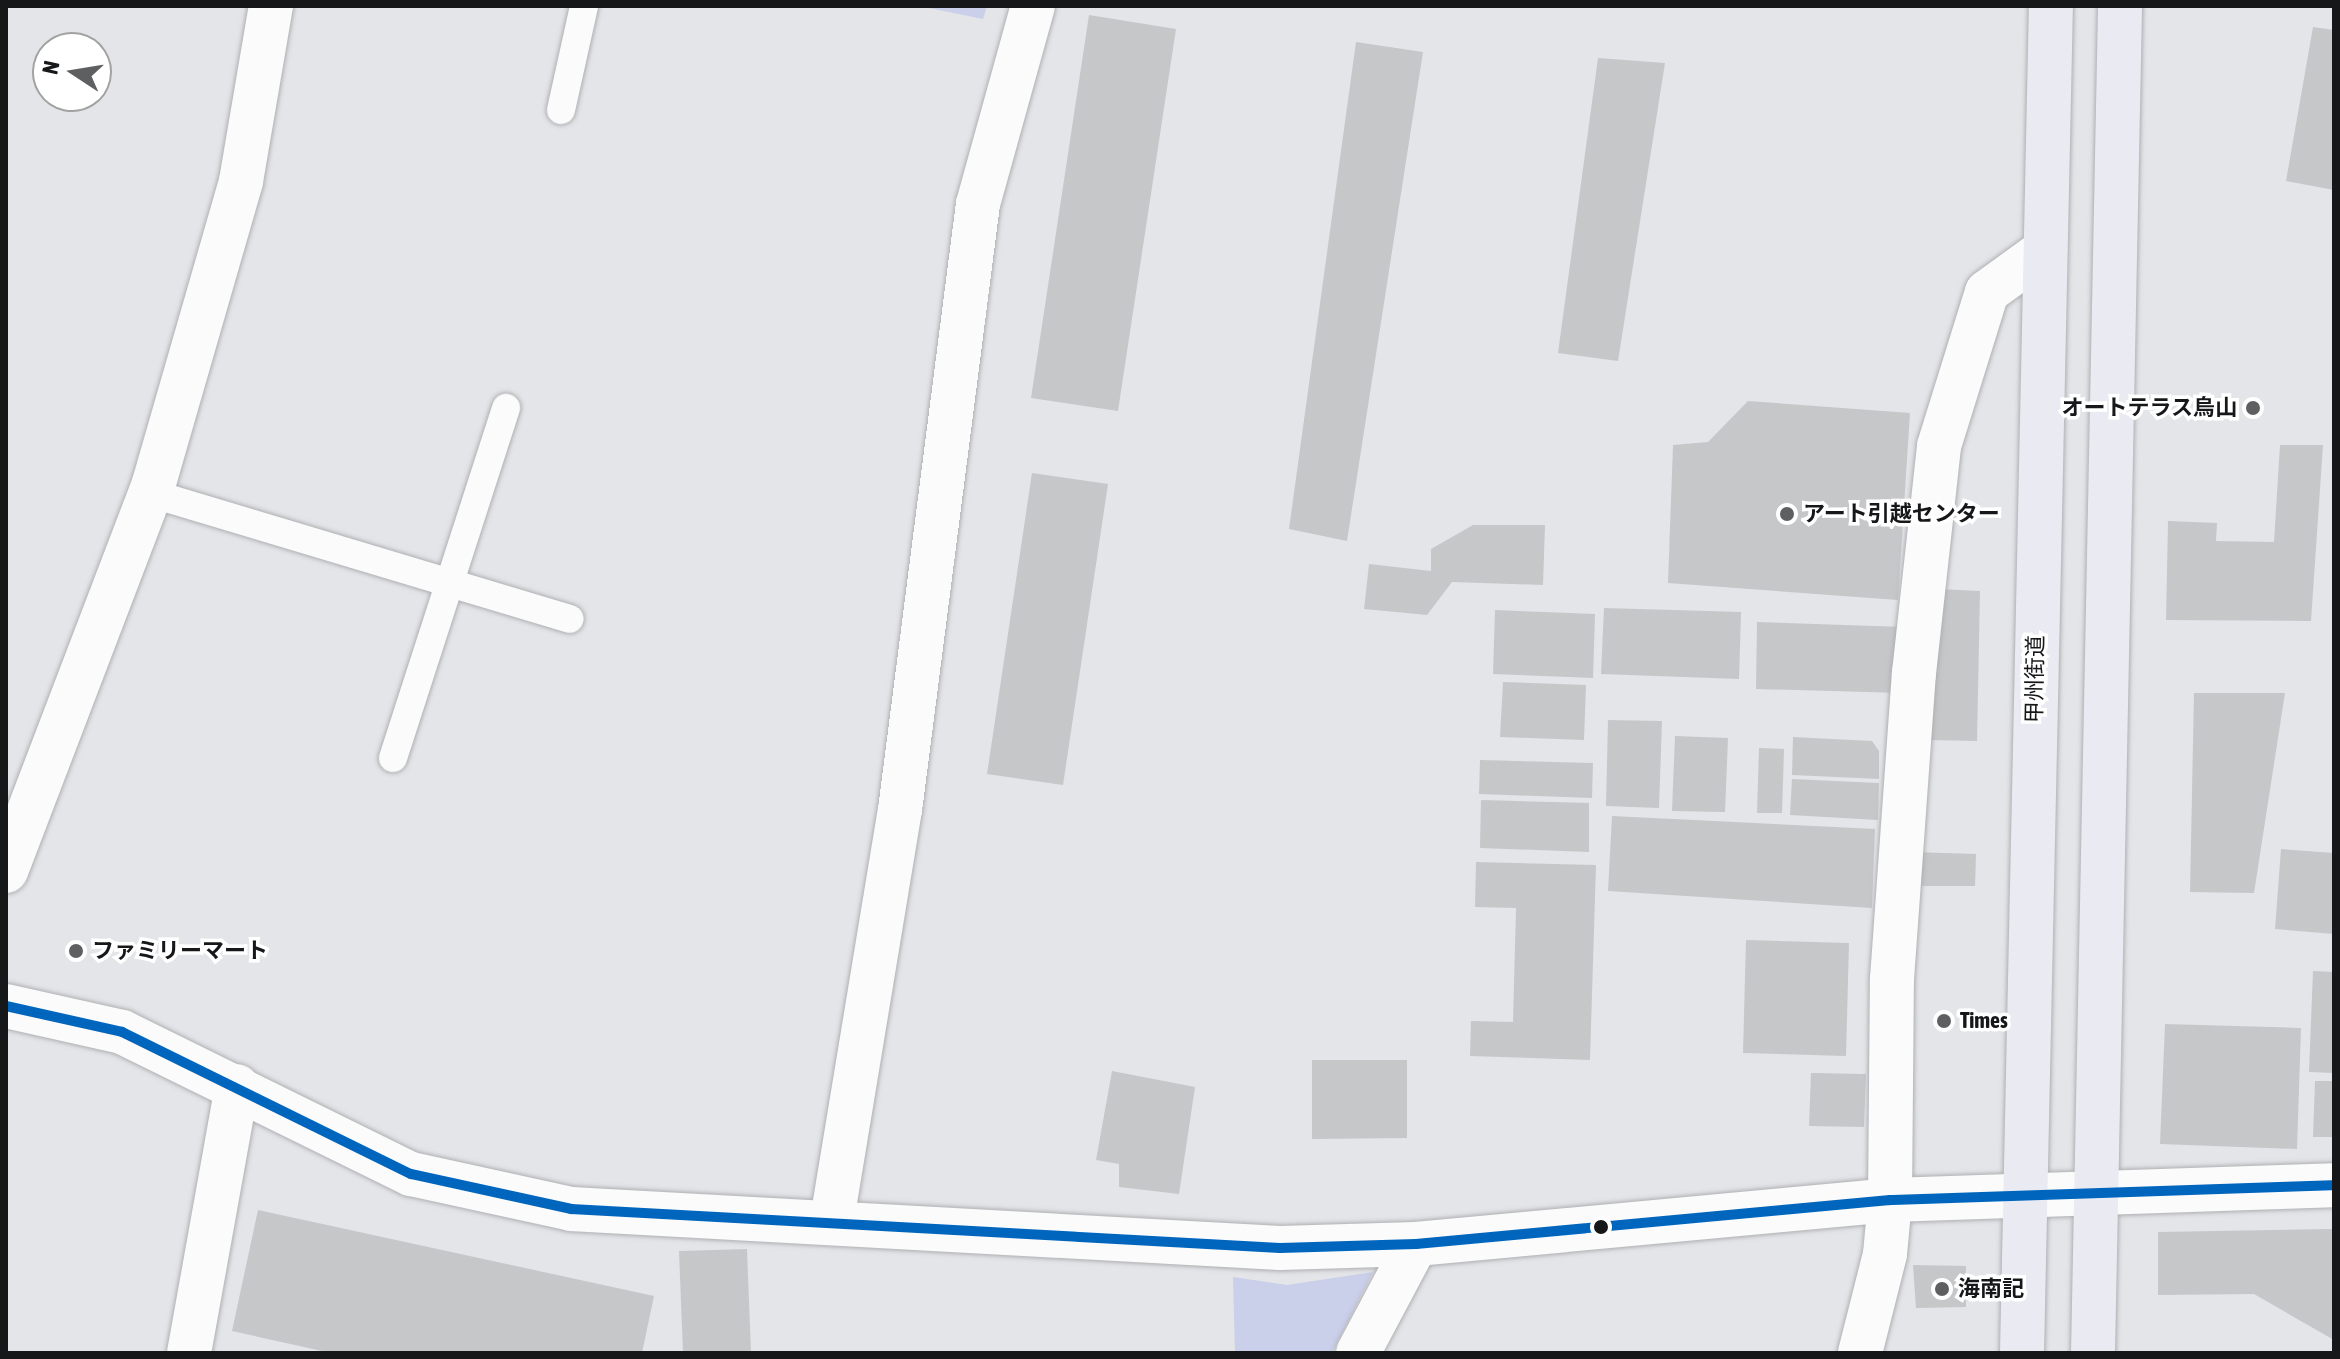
<!DOCTYPE html>
<meta charset="utf-8">
<style>
body{margin:0}
#map{position:relative;width:2340px;height:1359px;overflow:hidden;background:#e4e5e8;font-family:"Asap Condensed","Noto Sans JP",sans-serif}
div>[style]{position:absolute}
[style*='--x']{left:calc(var(--x)*1px);top:calc(var(--y)*1px);width:calc(var(--w)*1px);rotate:calc(var(--a)*1deg)}
.green>*{inset:0;background:#cacfea}
.building>*{inset:0;background:#c6c7c9}
.roads{filter:drop-shadow(0 0 2px #afb0b3) drop-shadow(0 0 2px #afb0b3)}
.service>*{height:28px;margin:-14px;padding:0 14px;transform-origin:14px;border-radius:14px;background:#fbfbfc}
.minor>*{height:44px;margin:-22px;padding:0 22px;transform-origin:22px;border-radius:22px;background:#fbfbfc}
.tertiary>*{height:44px;margin:-22px;padding:0 22px;transform-origin:22px;border-radius:22px;background:#fbfbfc}
.trunk>*{height:44px;margin:-22px;padding:0 22px;transform-origin:22px;border-radius:22px;background:#eaeaf2}
.bus-1>*{height:10px;margin:-5px;padding:0 5px;transform-origin:5px;border-radius:5px;background:#0065bd}
.dots>*{width:22px;height:22px;translate:-50% -50%;box-sizing:border-box;border:4px solid #fff;border-radius:50%}
span{translate:-50% -50%;white-space:nowrap;text-align:center;line-height:1.15;-webkit-text-stroke:7px #fff;paint-order:stroke}
.poi-label{font-size:22px;color:#161719;font-weight:700}
.right{translate:-100% -50%;text-align:right}
.left{translate:0 -50%;text-align:left}
.street-label{font-size:22px;color:#161719}
.frame{position:absolute;inset:0;border:8px solid #161719;pointer-events:none}
.north{position:absolute;left:32px;top:32px;width:80px;height:80px;box-sizing:border-box;background:#fff;border:2px solid #a2a2a3;border-radius:50%;rotate:282deg;font-size:22px;font-weight:700;line-height:32px;text-align:center;color:#161719}
.north::after{content:'';display:block;margin:auto;width:28px;height:36px;background:#5e5f61;clip-path:polygon(50% 0,100% 100%,50% 72%,0 100%)}
</style>
<div id="map">
<div class="green">
<i style="clip-path:polygon(919px 6px,987px 6px,983px 19px)"></i>
<i style="clip-path:polygon(1373px 1272px,1332px 1353px,1235px 1353px,1233px 1277px,1287px 1285px)"></i>
</div>
<div class="building">
<i style="clip-path:polygon(1089px 15px,1176px 29px,1118px 411px,1031px 398px)"></i>
<i style="clip-path:polygon(2313px 27px,2334px 30px,2334px 190px,2286px 181px)"></i>
<i style="clip-path:polygon(1356px 42px,1423px 52px,1347px 541px,1289px 529px)"></i>
<i style="clip-path:polygon(1598px 58px,1665px 63px,1618px 361px,1558px 353px)"></i>
<i style="clip-path:polygon(1748px 401px,1910px 413px,1898px 600px,1668px 583px,1673px 445px,1708px 442px)"></i>
<i style="clip-path:polygon(2280px 445px,2323px 445px,2311px 621px,2166px 620px,2168px 521px,2217px 523px,2216px 541px,2274px 542px)"></i>
<i style="clip-path:polygon(1032px 473px,1108px 484px,1063px 785px,987px 774px)"></i>
<i style="clip-path:polygon(1473px 525px,1545px 525px,1543px 585px,1452px 582px,1427px 615px,1364px 609px,1369px 564px,1431px 571px,1431px 549px)"></i>
<i style="clip-path:polygon(1937px 589px,1980px 591px,1977px 741px,1928px 740px)"></i>
<i style="clip-path:polygon(1604px 608px,1741px 612px,1739px 679px,1601px 674px)"></i>
<i style="clip-path:polygon(1495px 610px,1595px 614px,1593px 678px,1493px 674px)"></i>
<i style="clip-path:polygon(1757px 622px,1904px 627px,1902px 693px,1756px 689px)"></i>
<i style="clip-path:polygon(1503px 682px,1586px 685px,1584px 740px,1500px 737px)"></i>
<i style="clip-path:polygon(2194px 693px,2285px 693px,2254px 893px,2190px 892px)"></i>
<i style="clip-path:polygon(1608px 720px,1662px 721px,1659px 808px,1606px 806px)"></i>
<i style="clip-path:polygon(1675px 736px,1728px 738px,1725px 812px,1672px 811px)"></i>
<i style="clip-path:polygon(1793px 737px,1872px 741px,1879px 751px,1879px 779px,1792px 775px)"></i>
<i style="clip-path:polygon(1759px 748px,1784px 749px,1782px 813px,1757px 813px)"></i>
<i style="clip-path:polygon(1480px 760px,1593px 763px,1592px 798px,1479px 794px)"></i>
<i style="clip-path:polygon(1792px 779px,1879px 783px,1878px 820px,1790px 815px)"></i>
<i style="clip-path:polygon(1481px 800px,1589px 803px,1589px 852px,1480px 848px)"></i>
<i style="clip-path:polygon(1612px 816px,1875px 829px,1872px 908px,1608px 891px)"></i>
<i style="clip-path:polygon(2281px 849px,2334px 853px,2334px 934px,2275px 929px)"></i>
<i style="clip-path:polygon(1913px 852px,1976px 854px,1975px 886px,1913px 886px)"></i>
<i style="clip-path:polygon(1476px 862px,1596px 865px,1590px 1060px,1470px 1056px,1471px 1021px,1513px 1022px,1516px 908px,1475px 907px)"></i>
<i style="clip-path:polygon(1746px 940px,1849px 943px,1846px 1056px,1743px 1053px)"></i>
<i style="clip-path:polygon(2313px 971px,2334px 972px,2334px 1073px,2309px 1072px)"></i>
<i style="clip-path:polygon(2165px 1024px,2301px 1028px,2297px 1149px,2160px 1144px)"></i>
<i style="clip-path:polygon(1312px 1060px,1407px 1060px,1407px 1138px,1312px 1139px)"></i>
<i style="clip-path:polygon(1112px 1071px,1195px 1087px,1179px 1194px,1119px 1187px,1119px 1164px,1096px 1160px)"></i>
<i style="clip-path:polygon(1811px 1073px,1866px 1074px,1864px 1127px,1809px 1126px)"></i>
<i style="clip-path:polygon(2315px 1081px,2334px 1081px,2334px 1137px,2313px 1137px)"></i>
<i style="clip-path:polygon(258px 1210px,654px 1296px,642px 1353px,331px 1353px,232px 1331px)"></i>
<i style="clip-path:polygon(2334px 1229px,2334px 1340px,2254px 1294px,2158px 1295px,2158px 1232px)"></i>
<i style="clip-path:polygon(747px 1249px,751px 1353px,683px 1353px,679px 1251px)"></i>
<i style="clip-path:polygon(1913px 1265px,1966px 1266px,1966px 1307px,1916px 1308px)"></i>
</div>
<div class="roads">
<div class="service">
<i style="--x:561;--y:110;--w:107;--a:-77.5"></i>
<i style="--x:150;--y:493;--w:438;--a:16.7"></i>
<i style="--x:393;--y:758;--w:368;--a:-72.1"></i>
</div>
<div class="minor">
<i style="--x:6;--y:871;--w:415;--a:-69.1"></i>
<i style="--x:154;--y:483;--w:314;--a:-73.9"></i>
<i style="--x:241;--y:181;--w:178;--a:-80.3"></i>
<i style="--x:832;--y:1220;--w:416;--a:-80.6"></i>
<i style="--x:900;--y:810;--w:611;--a:-82.67"></i>
<i style="--x:978;--y:204;--w:205;--a:-74.5"></i>
<i style="--x:189;--y:1353;--w:271;--a:-79.8"></i>
<i style="--x:1358;--y:1353;--w:123;--a:-62"></i>
<i style="--x:1860;--y:1353;--w:102;--a:-75.8"></i>
<i style="--x:1885;--y:1254;--w:54;--a:-84.7"></i>
<i style="--x:1890;--y:1200;--w:221;--a:-89.5"></i>
<i style="--x:1892;--y:979;--w:307;--a:-85.9"></i>
<i style="--x:1914;--y:673;--w:228;--a:-83.7"></i>
<i style="--x:1939;--y:446;--w:161;--a:-72.7"></i>
<i style="--x:1987;--y:292;--w:72;--a:-35.9"></i>
</div>
<div class="tertiary">
<i style="--x:6;--y:1006;--w:119;--a:12.6"></i>
<i style="--x:122;--y:1032;--w:322;--a:26.2"></i>
<i style="--x:411;--y:1174;--w:164;--a:12.3"></i>
<i style="--x:571;--y:1209;--w:710;--a:3.15"></i>
<i style="--x:1280;--y:1248;--w:136;--a:-1.7"></i>
<i style="--x:1416;--y:1244;--w:476;--a:-5.3"></i>
<i style="--x:1890;--y:1200;--w:444;--a:-1.9"></i>
</div>
<div class="trunk">
<i style="--x:2022;--y:1353;--w:1347;--a:-88.77"></i>
<i style="--x:2093;--y:1353;--w:1347;--a:-88.85"></i>
</div>
</div>
<div class="bus-1">
<i style="--x:6;--y:1006;--w:119;--a:12.6"></i>
<i style="--x:122;--y:1032;--w:322;--a:26.2"></i>
<i style="--x:411;--y:1174;--w:164;--a:12.3"></i>
<i style="--x:571;--y:1209;--w:710;--a:3.15"></i>
<i style="--x:1280;--y:1248;--w:136;--a:-1.7"></i>
<i style="--x:1416;--y:1244;--w:476;--a:-5.3"></i>
<i style="--x:1890;--y:1200;--w:444;--a:-1.9"></i>
</div>
<div class="dots">
<i style="left:2253px;top:408px;background:#5e5f61"></i>
<i style="left:1787px;top:514px;background:#5e5f61"></i>
<i style="left:76px;top:951px;background:#5e5f61"></i>
<i style="left:1944px;top:1021px;background:#5e5f61"></i>
<i style="left:1601px;top:1227px;background:#161719"></i>
<i style="left:1942px;top:1289px;background:#5e5f61"></i>
</div>
<div class="poi-label">
<span class="right" style="left:2237px;top:408px">オートテラス烏山</span>
<span class="left" style="left:1803px;top:514px">アート引越センター</span>
<span class="left" style="left:92px;top:951px">ファミリーマート</span>
<span class="left" style="left:1960px;top:1021px">Times</span>
<span class="left" style="left:1958px;top:1289px">海南記</span>
</div>
<div class="street-label">
<span style="left:2035px;top:679px;rotate:-89deg">甲州街道</span>
</div>
<div class="frame"></div>
<div class="north">N</div>
</div>
